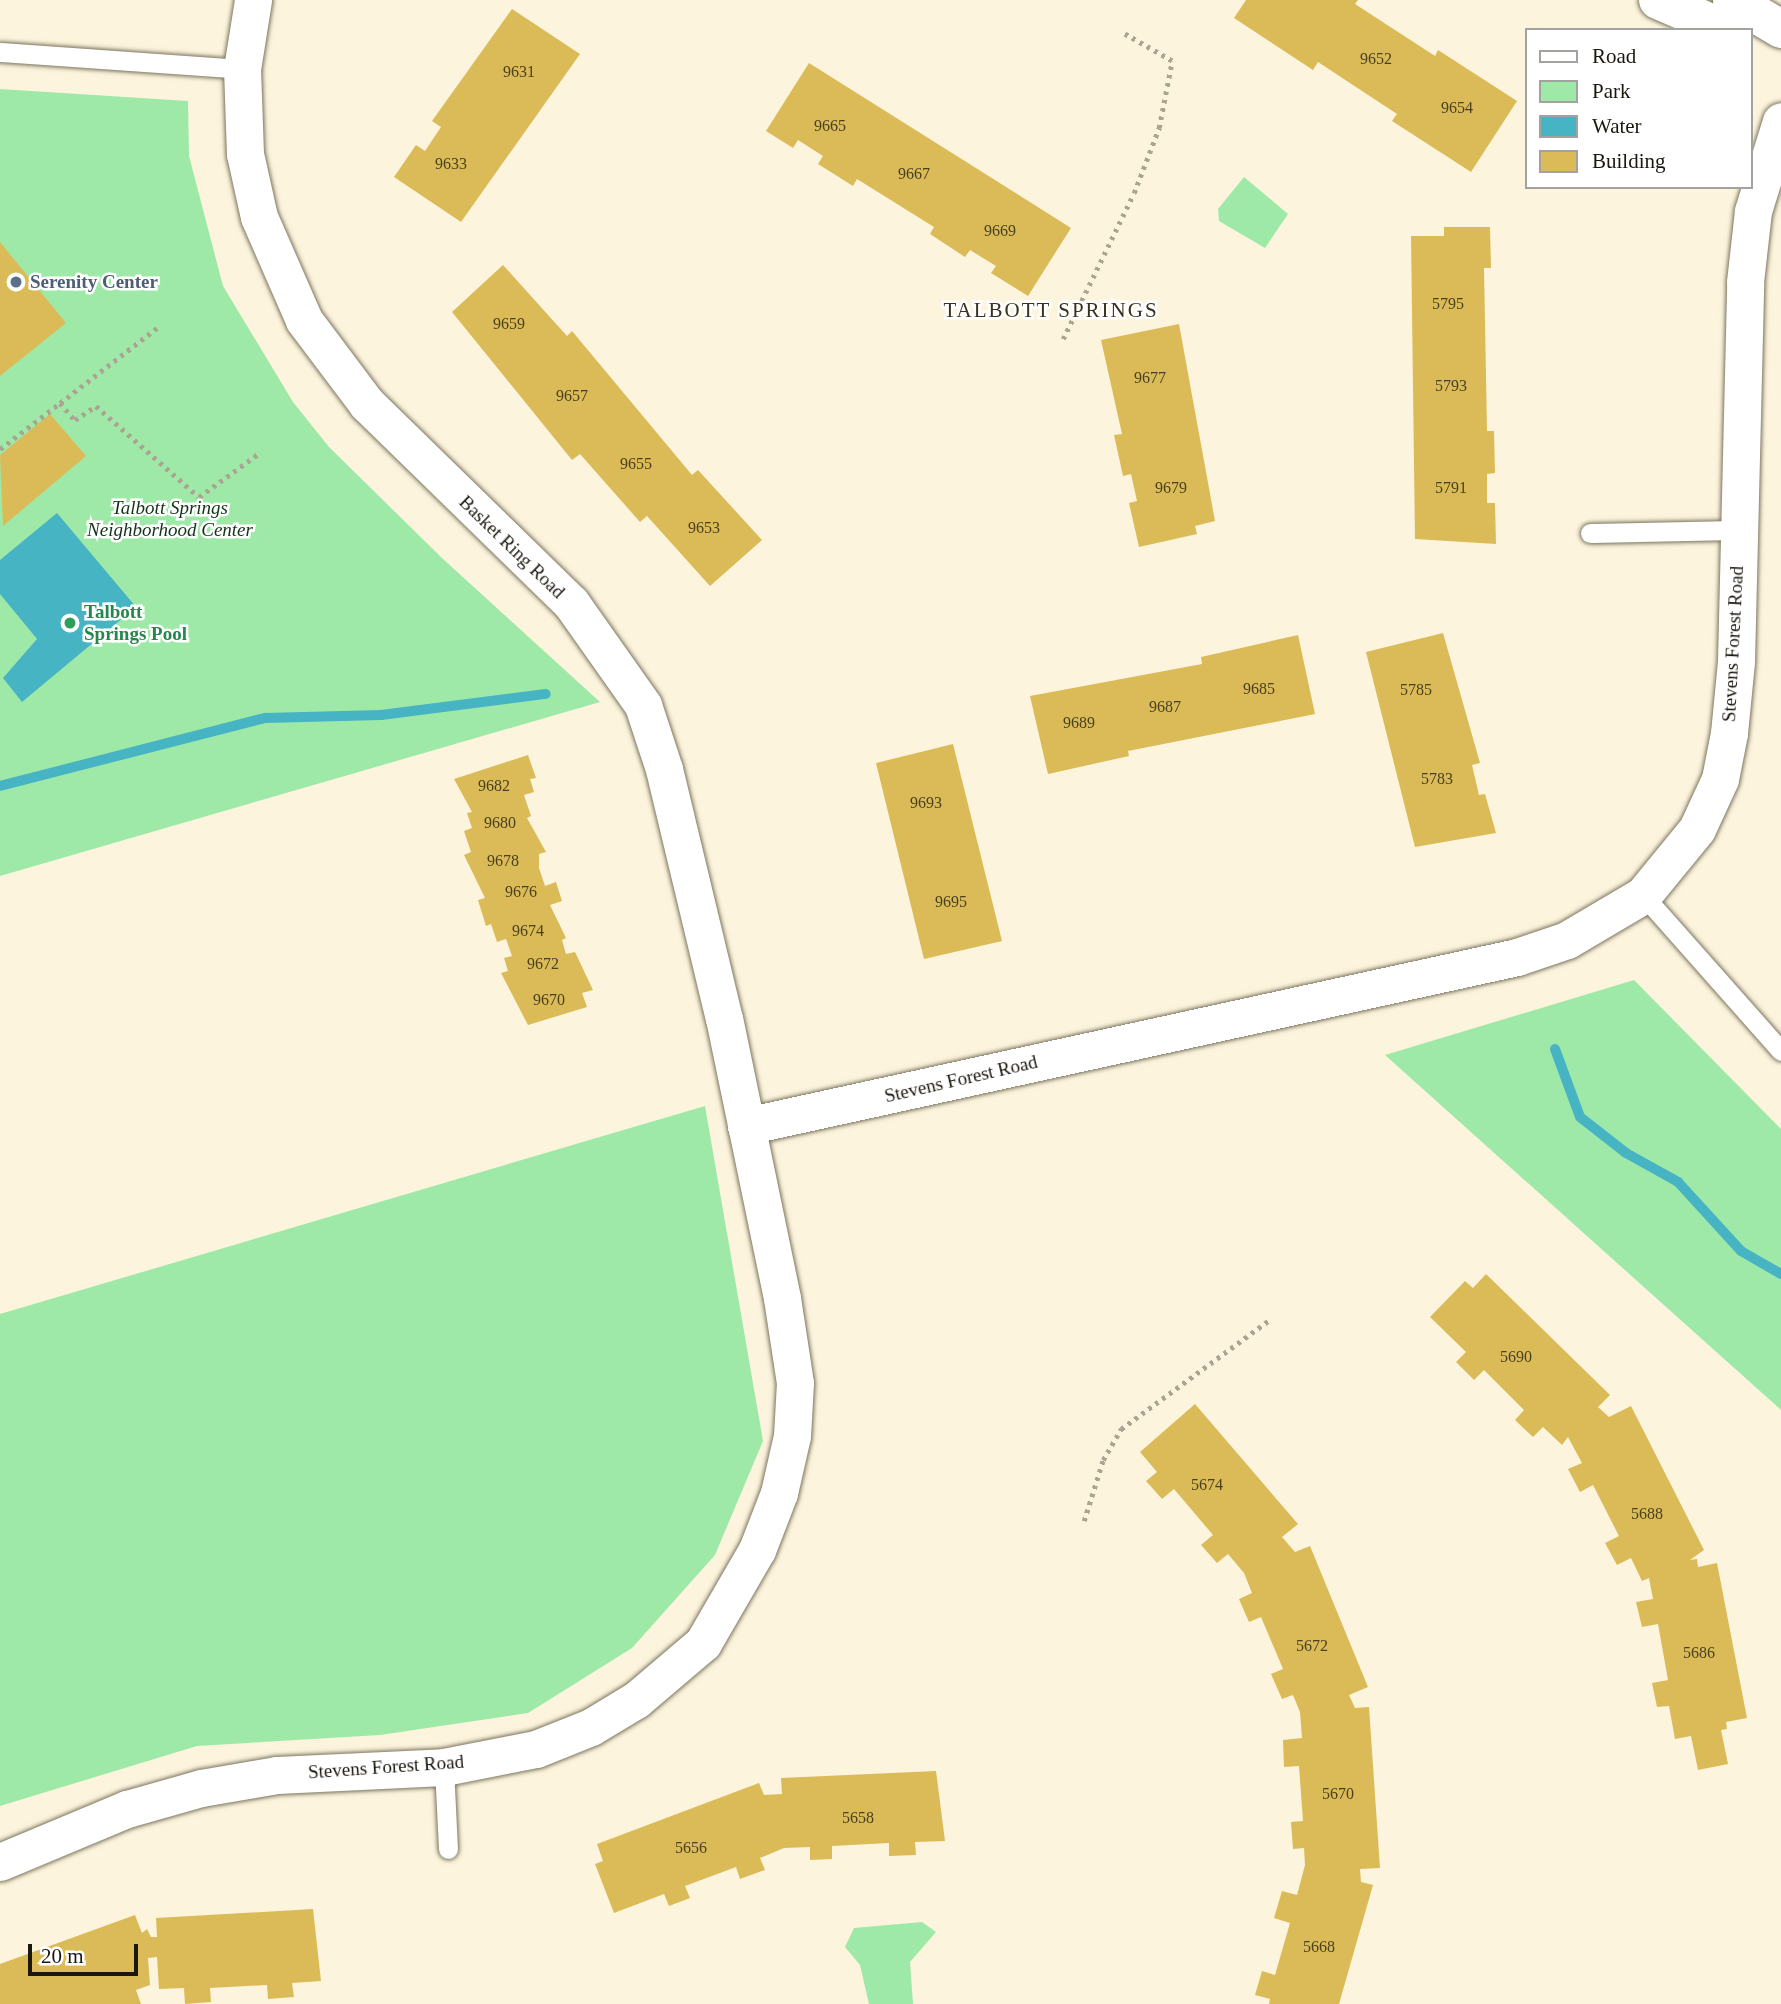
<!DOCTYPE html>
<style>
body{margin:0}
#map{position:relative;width:1781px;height:2004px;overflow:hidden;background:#fcf4dc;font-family:Georgia,serif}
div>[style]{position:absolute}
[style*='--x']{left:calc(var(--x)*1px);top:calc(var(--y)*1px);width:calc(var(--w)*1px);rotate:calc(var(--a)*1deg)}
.green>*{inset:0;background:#9fe9a8}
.water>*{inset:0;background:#47b4c3}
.stream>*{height:10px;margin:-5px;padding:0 5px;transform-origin:5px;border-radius:5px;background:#47b4c3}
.building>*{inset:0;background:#dbbb57}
.path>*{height:4.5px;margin-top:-2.25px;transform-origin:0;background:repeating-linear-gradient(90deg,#aba492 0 3.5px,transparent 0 8.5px)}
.roads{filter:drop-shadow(0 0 2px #7c7560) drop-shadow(0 0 2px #7c7560)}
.service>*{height:19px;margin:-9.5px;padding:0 9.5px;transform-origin:9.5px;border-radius:9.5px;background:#fff}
.minor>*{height:37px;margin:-18.5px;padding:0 18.5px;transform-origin:18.5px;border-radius:18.5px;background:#fff}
.tertiary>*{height:38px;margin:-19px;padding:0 19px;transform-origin:19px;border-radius:19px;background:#fff}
.dots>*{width:19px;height:19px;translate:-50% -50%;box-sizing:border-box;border:4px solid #fff;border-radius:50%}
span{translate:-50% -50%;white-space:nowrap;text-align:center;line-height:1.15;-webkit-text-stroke:5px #fff;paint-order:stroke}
.number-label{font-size:16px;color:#4a4021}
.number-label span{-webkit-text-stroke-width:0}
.service-label{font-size:19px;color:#4e5e75;font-weight:700}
.left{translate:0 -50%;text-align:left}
.park-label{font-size:19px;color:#143419;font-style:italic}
.street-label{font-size:19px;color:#1a170f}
.leisure-label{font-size:19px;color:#27864d;font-weight:700}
.neighbourhood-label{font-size:21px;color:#39321f;letter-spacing:2px}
.legend{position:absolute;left:1525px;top:28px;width:228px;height:161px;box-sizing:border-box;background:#fff;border:2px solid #a3a29f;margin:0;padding:9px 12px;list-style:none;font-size:21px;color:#1a170f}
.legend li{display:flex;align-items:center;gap:14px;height:35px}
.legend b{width:35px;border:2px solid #a3a29f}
.scale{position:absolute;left:28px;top:1944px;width:110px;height:32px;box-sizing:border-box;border:4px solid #1a170f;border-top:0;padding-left:9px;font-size:21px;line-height:24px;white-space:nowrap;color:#1a170f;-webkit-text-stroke:5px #fff;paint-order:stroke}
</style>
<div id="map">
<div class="green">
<i style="clip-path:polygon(0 89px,188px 101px,189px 156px,223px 286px,293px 402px,329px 447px,442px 558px,600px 702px,0 876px)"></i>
<i style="clip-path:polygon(1244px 177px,1288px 214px,1265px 248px,1219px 221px,1218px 209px)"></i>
<i style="clip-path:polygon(1634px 980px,1781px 1129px,1781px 1410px,1385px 1055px)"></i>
<i style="clip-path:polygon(705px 1106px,763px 1441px,715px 1555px,632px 1648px,528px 1713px,380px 1735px,197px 1746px,0 1806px,0 1314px)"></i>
<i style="clip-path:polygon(922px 1922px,936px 1932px,910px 1962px,913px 2004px,869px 2004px,860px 1965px,845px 1947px,854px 1928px)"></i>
</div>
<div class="water">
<i style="clip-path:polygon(57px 513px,136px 607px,22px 702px,3px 678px,37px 639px,0 594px,0 560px)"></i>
</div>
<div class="stream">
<i style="--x:0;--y:786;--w:274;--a:-14.4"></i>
<i style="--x:265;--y:718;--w:116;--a:-1.5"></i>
<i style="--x:381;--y:715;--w:166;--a:-7.3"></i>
<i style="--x:1555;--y:1049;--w:72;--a:69.8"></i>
<i style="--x:1580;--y:1117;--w:58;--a:38"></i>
<i style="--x:1626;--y:1153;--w:60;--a:29.1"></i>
<i style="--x:1678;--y:1182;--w:93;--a:47.6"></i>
<i style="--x:1741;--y:1251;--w:46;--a:29.9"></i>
</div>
<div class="building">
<i style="clip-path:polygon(1246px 0,1358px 0,1355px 4px,1435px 56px,1438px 50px,1517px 101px,1471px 172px,1392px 121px,1397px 114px,1318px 62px,1313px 70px,1234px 18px)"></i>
<i style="clip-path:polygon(512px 9px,580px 54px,461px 222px,394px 177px,416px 145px,425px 151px,441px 127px,432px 121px)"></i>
<i style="clip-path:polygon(809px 63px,1071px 228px,1028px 296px,991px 273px,996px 266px,970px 250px,965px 257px,930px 234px,934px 227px,857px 179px,853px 186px,818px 164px,823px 156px,798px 140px,793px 148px,766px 131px)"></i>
<i style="clip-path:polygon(1444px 227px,1490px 227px,1491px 268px,1484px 268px,1487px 431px,1494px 431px,1495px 473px,1487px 474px,1487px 503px,1495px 503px,1496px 544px,1415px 539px,1411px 236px,1444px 236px)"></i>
<i style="clip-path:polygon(0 242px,66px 323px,0 376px)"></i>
<i style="clip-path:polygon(503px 265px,567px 336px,572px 331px,692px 475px,698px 470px,762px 540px,710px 586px,647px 516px,640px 522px,580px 454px,572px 460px,452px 312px)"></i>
<i style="clip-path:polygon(1179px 324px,1215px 521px,1195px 526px,1197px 534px,1139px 547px,1129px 503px,1137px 501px,1131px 474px,1123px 476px,1114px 435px,1122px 434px,1101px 340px)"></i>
<i style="clip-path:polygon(50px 414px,86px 456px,3px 526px,0 455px)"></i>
<i style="clip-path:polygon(1443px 633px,1480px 763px,1472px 765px,1479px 795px,1485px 794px,1496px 833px,1415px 847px,1366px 652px)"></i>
<i style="clip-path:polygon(1298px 635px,1315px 714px,1128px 751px,1129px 756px,1048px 774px,1030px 696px,1202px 664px,1201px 657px)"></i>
<i style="clip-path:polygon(953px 744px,1002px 941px,924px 959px,876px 763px)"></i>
<i style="clip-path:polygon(528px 755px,536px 778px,530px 779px,534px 792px,524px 795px,531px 816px,527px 818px,546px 852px,539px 854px,539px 868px,545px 886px,556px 882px,562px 901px,550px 905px,566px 938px,562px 940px,566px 954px,575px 952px,593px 990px,582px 993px,587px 1007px,528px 1025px,501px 973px,508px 971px,504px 958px,512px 956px,506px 939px,497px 942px,491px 924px,486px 926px,478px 900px,485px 898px,464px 855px,471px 852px,464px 831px,472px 828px,467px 813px,472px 812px,454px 779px)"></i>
<i style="clip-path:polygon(1486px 1274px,1610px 1395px,1598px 1407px,1609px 1417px,1631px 1406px,1704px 1550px,1690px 1560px,1697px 1559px,1698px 1567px,1717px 1563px,1747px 1718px,1726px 1722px,1727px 1729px,1721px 1730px,1728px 1764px,1698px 1770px,1691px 1736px,1675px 1739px,1669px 1706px,1657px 1707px,1652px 1683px,1668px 1680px,1658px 1624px,1642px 1627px,1636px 1602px,1653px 1599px,1649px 1578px,1642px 1581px,1631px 1558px,1617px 1565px,1605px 1543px,1619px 1536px,1593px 1485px,1580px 1492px,1568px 1469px,1582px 1463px,1568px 1437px,1562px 1445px,1543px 1427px,1533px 1437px,1515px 1420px,1524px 1410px,1484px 1370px,1474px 1380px,1456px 1362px,1466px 1352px,1430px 1317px,1465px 1281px,1473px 1288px)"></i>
<i style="clip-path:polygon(1195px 1404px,1298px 1524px,1282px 1537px,1295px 1552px,1310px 1546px,1368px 1687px,1349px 1695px,1355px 1708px,1369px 1707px,1380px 1868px,1360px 1869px,1361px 1882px,1373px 1885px,1339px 2004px,1269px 2004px,1270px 1999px,1255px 1995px,1262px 1971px,1275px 1975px,1290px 1923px,1274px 1918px,1282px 1891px,1297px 1895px,1305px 1865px,1304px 1848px,1293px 1849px,1291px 1822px,1303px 1821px,1299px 1766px,1284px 1767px,1283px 1740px,1302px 1738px,1300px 1712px,1293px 1695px,1282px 1699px,1271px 1674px,1283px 1669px,1261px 1617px,1249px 1622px,1239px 1599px,1252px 1593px,1244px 1573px,1228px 1554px,1217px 1563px,1201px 1545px,1213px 1535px,1174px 1489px,1162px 1499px,1146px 1481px,1157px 1472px,1140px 1452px)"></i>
<i style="clip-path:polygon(936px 1771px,945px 1841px,915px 1842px,916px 1855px,889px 1856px,889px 1843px,832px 1846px,832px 1859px,810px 1860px,810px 1847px,784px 1848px,760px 1858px,765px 1870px,740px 1879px,736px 1867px,685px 1886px,690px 1898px,669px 1906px,664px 1894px,614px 1913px,595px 1864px,603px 1861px,597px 1844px,759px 1783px,764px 1795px,782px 1794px,781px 1778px)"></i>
<i style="clip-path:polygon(313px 1909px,321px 1981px,292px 1983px,294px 1997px,268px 1999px,267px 1985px,210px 1988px,211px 2002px,185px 2004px,184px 1988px,159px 1989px,157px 1957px,148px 1958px,150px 1985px,136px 1990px,141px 2004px,0 2004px,0 1964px,135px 1915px,142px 1933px,147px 1929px,151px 1937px,157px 1937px,156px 1918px)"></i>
</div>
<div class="path">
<i style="--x:1063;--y:339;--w:162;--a:-64.1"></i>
<i style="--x:1134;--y:193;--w:70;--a:-69"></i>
<i style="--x:1159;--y:128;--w:68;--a:-79"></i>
<i style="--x:1172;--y:61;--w:56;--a:-150.3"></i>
<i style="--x:60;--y:403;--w:124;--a:-37.8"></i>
<i style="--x:0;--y:449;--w:76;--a:-37.5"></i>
<i style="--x:60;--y:403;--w:23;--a:49"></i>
<i style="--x:75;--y:420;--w:25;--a:-34"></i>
<i style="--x:96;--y:406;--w:137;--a:41.5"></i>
<i style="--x:199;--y:497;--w:73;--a:-36.1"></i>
<i style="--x:1084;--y:1521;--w:64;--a:-72.7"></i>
<i style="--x:1103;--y:1460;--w:36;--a:-60"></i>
<i style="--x:1121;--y:1429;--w:186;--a:-36.3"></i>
</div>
<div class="roads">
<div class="service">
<i style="--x:0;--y:52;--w:243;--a:4"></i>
<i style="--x:1590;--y:533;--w:148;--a:-1.2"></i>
<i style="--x:1643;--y:895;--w:208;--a:48.5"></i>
<i style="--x:444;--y:1767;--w:82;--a:87.2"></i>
</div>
<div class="minor">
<i style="--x:746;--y:1126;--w:789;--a:-12.36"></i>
<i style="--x:1517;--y:957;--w:53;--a:-18.8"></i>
<i style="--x:1567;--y:940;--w:88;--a:-30.6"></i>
<i style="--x:1643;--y:895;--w:85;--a:-50.7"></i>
<i style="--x:1697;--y:829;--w:55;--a:-65.3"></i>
<i style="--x:1720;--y:779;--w:47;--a:-78.9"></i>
<i style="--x:1729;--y:733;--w:72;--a:-84.4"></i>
<i style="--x:1736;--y:661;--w:379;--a:-88.6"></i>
<i style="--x:1745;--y:282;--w:71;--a:-83.6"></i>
<i style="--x:1753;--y:211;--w:94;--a:-72.7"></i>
<i style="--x:0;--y:1862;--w:138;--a:-22.7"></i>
<i style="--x:127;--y:1809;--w:77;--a:-15.8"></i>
<i style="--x:201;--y:1788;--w:77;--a:-9.7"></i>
<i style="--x:277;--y:1775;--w:167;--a:-2.7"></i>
<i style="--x:444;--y:1767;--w:94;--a:-11.1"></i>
<i style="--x:536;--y:1749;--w:59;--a:-21.8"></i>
<i style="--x:591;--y:1727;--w:52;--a:-31"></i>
<i style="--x:636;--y:1700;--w:88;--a:-40.4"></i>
<i style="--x:703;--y:1643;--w:108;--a:-59.9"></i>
<i style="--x:757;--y:1550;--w:61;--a:-68.9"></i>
<i style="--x:779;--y:1493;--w:58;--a:-77.2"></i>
<i style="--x:792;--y:1436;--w:53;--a:-86.8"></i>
<i style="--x:795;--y:1383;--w:86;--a:-98.7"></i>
<i style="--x:782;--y:1298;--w:285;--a:-101.7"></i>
<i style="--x:724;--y:1019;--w:257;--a:-103.5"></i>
<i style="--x:664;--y:769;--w:67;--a:-108.2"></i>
<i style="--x:643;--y:705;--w:125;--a:-125.2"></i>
<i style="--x:571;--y:603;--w:285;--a:-135.7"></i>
<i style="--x:367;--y:404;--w:105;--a:-126.9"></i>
<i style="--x:304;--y:320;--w:112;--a:-113.6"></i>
<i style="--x:259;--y:217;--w:65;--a:-102.5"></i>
<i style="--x:245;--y:154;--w:85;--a:-92"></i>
<i style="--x:242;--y:69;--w:70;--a:-80.9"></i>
</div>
<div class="tertiary">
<i style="--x:1658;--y:0;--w:75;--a:23.5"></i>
<i style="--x:1732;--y:0;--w:57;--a:30.6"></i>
</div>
</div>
<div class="dots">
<i style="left:16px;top:282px;background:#5c6f8a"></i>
<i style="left:70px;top:623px;background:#2e9e5b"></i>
</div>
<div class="number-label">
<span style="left:1376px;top:59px">9652</span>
<span style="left:519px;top:72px">9631</span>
<span style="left:1457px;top:108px">9654</span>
<span style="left:830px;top:126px">9665</span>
<span style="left:451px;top:164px">9633</span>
<span style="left:914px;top:174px">9667</span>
<span style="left:1000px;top:231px">9669</span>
<span style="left:1448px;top:304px">5795</span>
<span style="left:509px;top:324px">9659</span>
<span style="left:1150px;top:378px">9677</span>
<span style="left:1451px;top:386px">5793</span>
<span style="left:572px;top:396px">9657</span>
<span style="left:636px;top:464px">9655</span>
<span style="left:1171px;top:488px">9679</span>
<span style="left:1451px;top:488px">5791</span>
<span style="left:704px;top:528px">9653</span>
<span style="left:1259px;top:689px">9685</span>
<span style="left:1416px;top:690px">5785</span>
<span style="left:1165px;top:707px">9687</span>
<span style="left:1079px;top:723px">9689</span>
<span style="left:1437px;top:779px">5783</span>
<span style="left:494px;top:786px">9682</span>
<span style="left:926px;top:803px">9693</span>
<span style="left:500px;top:823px">9680</span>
<span style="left:503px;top:861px">9678</span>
<span style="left:521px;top:892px">9676</span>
<span style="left:951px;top:902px">9695</span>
<span style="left:528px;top:931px">9674</span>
<span style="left:543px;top:964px">9672</span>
<span style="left:549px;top:1000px">9670</span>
<span style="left:1516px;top:1357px">5690</span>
<span style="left:1207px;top:1485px">5674</span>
<span style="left:1647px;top:1514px">5688</span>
<span style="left:1312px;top:1646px">5672</span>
<span style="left:1699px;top:1653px">5686</span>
<span style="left:1338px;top:1794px">5670</span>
<span style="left:858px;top:1818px">5658</span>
<span style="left:691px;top:1848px">5656</span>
<span style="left:1319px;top:1947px">5668</span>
</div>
<div class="service-label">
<span class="left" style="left:30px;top:282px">Serenity Center</span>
</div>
<div class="park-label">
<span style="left:170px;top:519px">Talbott Springs<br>Neighborhood Center</span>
</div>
<div class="street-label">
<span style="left:512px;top:547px;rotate:44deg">Basket Ring Road</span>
<span style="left:1733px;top:644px;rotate:-87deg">Stevens Forest Road</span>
<span style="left:961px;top:1079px;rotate:-13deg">Stevens Forest Road</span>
<span style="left:386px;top:1767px;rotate:-4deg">Stevens Forest Road</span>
</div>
<div class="leisure-label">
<span class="left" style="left:84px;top:623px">Talbott<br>Springs Pool</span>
</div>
<div class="neighbourhood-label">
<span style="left:1051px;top:310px">TALBOTT SPRINGS</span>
</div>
<ul class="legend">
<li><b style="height:9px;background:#fff"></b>Road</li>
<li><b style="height:19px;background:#9fe9a8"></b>Park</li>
<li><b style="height:19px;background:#47b4c3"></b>Water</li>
<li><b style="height:19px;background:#dbbb57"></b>Building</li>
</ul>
<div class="scale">20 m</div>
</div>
